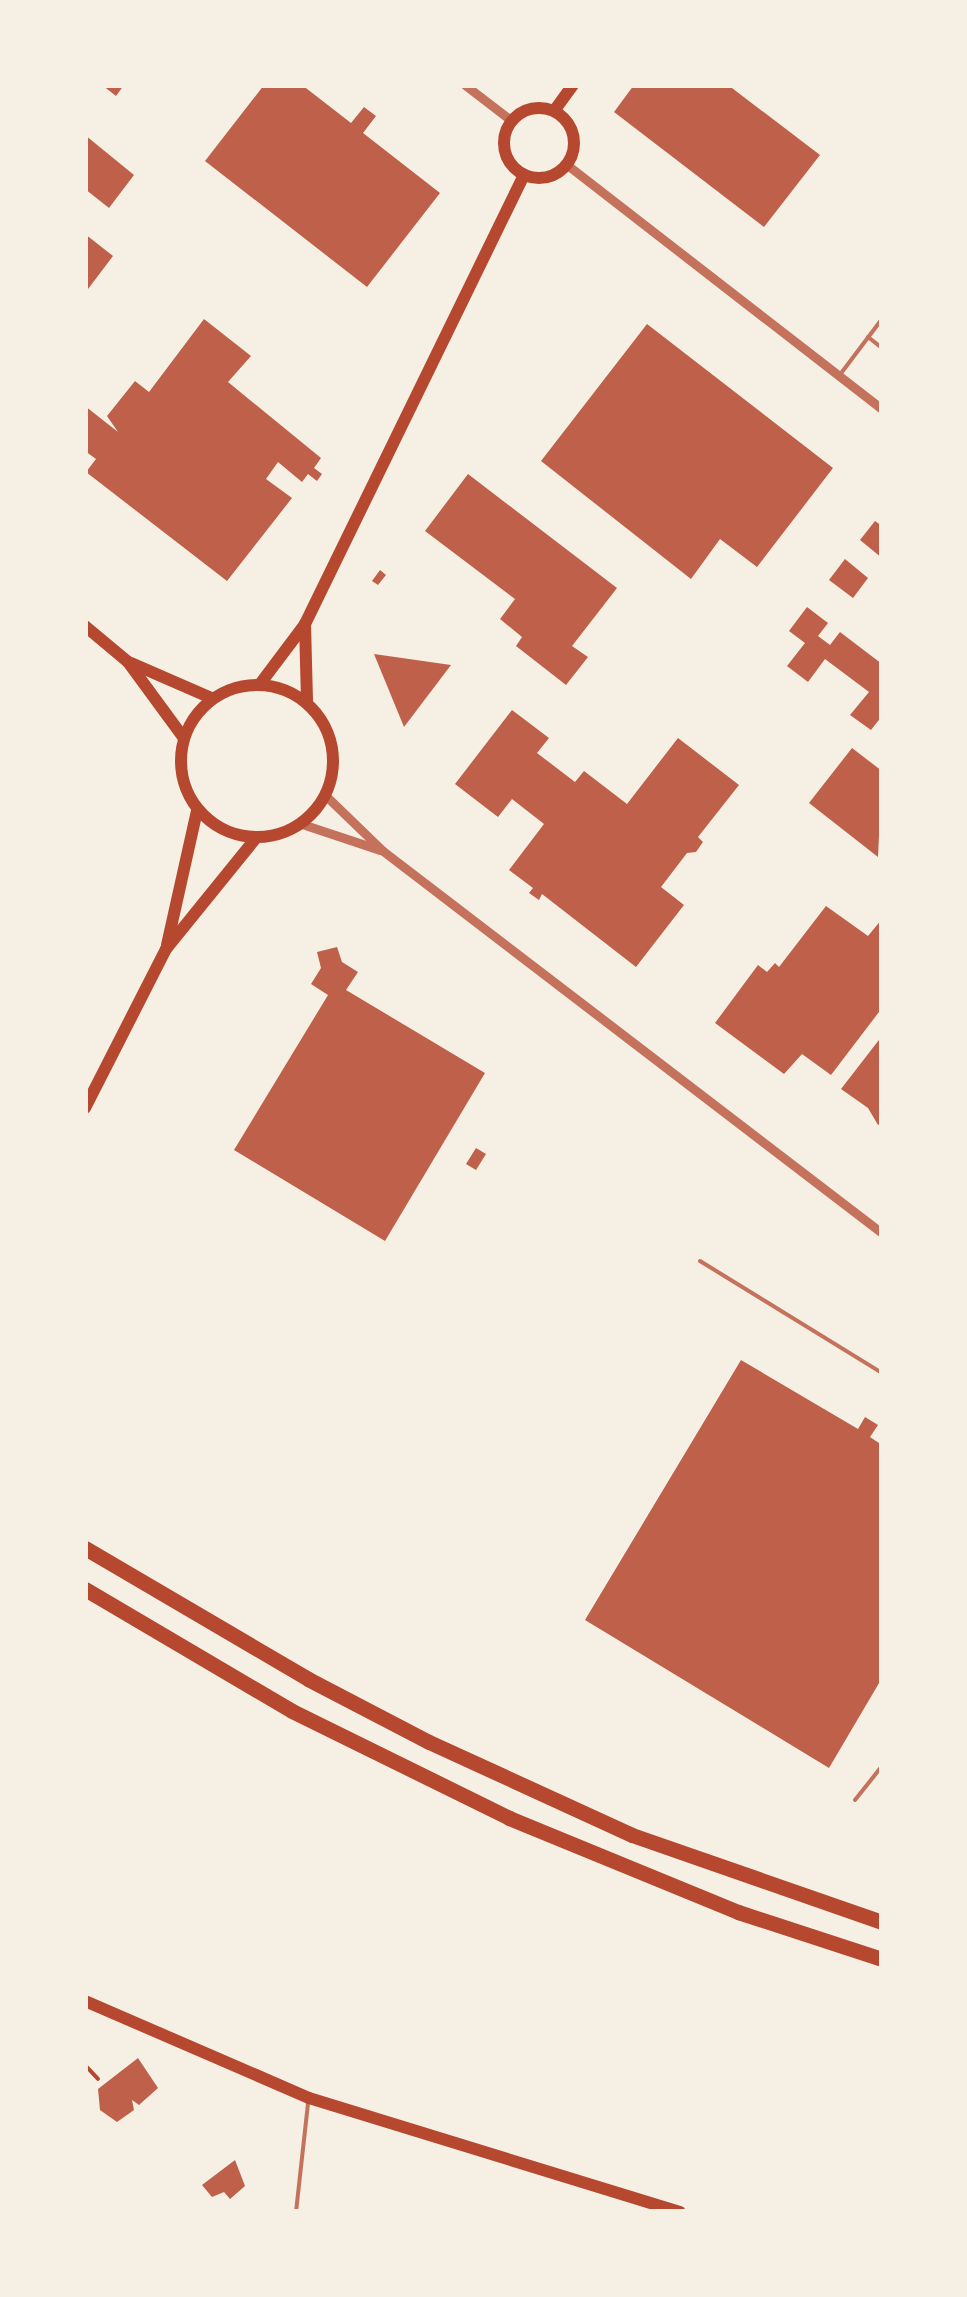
<!DOCTYPE html>
<style>
body{margin:0}
#map{position:relative;width:967px;height:2297px;overflow:hidden;background:#f6efe4;font-family:"Titillium Web",sans-serif}
div>[style]{position:absolute}
[style*='--x']{left:calc(var(--x)*1px);top:calc(var(--y)*1px);width:calc(var(--w)*1px);rotate:calc(var(--a)*1deg)}
.building>*{inset:0;background:#bf614a}
.path>*{height:4px;margin:-2px;padding:0 2px;transform-origin:2px;border-radius:2px;background:#b5482f}
.service>*{height:4px;margin:-2px;padding:0 2px;transform-origin:2px;border-radius:2px;background:#c5725c}
.minor>*{height:9px;margin:-4.5px;padding:0 4.5px;transform-origin:4.5px;border-radius:4.5px;background:#c5725c}
.secondary>*{height:12px;margin:-6px;padding:0 6px;transform-origin:6px;border-radius:6px;background:#b5482f}
.secondary>.ring{margin:-6px;padding:0;box-sizing:content-box;background:none;border:12px solid #b5482f;border-radius:50%}
.motorway>*{height:15px;margin:-7.5px;padding:0 7.5px;transform-origin:7.5px;border-radius:7.5px;background:#b5482f}
span{translate:-50% -50%;white-space:nowrap;text-align:center;line-height:1.15;-webkit-text-stroke:8px #f6efe4;paint-order:stroke}
.frame{position:absolute;inset:0;border:88px solid #f6efe4;pointer-events:none}
</style>
<div id="map">
<div class="building">
<i style="clip-path:polygon(102px 85px,124px 85px,116px 96px)"></i>
<i style="clip-path:polygon(264px 85px,302px 85px,351px 123px,364px 107px,376px 116px,363px 133px,440px 193px,367px 287px,205px 161px)"></i>
<i style="clip-path:polygon(634px 85px,728px 85px,820px 155px,764px 227px,614px 112px)"></i>
<i style="clip-path:polygon(85px 135px,134px 175px,109px 208px,85px 189px)"></i>
<i style="clip-path:polygon(85px 234px,113px 256px,85px 293px)"></i>
<i style="clip-path:polygon(204px 319px,251px 356px,228px 382px,321px 458px,314px 468px,322px 474px,317px 481px,308px 474px,302px 482px,278px 462px,266px 479px,292px 498px,227px 581px,86px 472px,96px 459px,85px 451px,85px 406px,118px 432px,107px 416px,135px 381px,149px 392px)"></i>
<i style="clip-path:polygon(647px 324px,833px 468px,757px 567px,720px 539px,691px 579px,541px 461px)"></i>
<i style="clip-path:polygon(468px 474px,617px 588px,572px 646px,588px 657px,566px 685px,516px 646px,522px 637px,500px 619px,515px 599px,425px 531px)"></i>
<i style="clip-path:polygon(875px 521px,882px 526px,882px 558px,860px 540px)"></i>
<i style="clip-path:polygon(845px 559px,868px 578px,853px 598px,829px 580px)"></i>
<i style="clip-path:polygon(380px 570px,386px 575px,378px 585px,372px 581px)"></i>
<i style="clip-path:polygon(807px 607px,828px 623px,818px 636px,830px 645px,840px 632px,882px 664px,882px 716px,871px 730px,850px 715px,869px 692px,825px 659px,808px 682px,787px 666px,805px 643px,789px 631px)"></i>
<i style="clip-path:polygon(374px 654px,451px 665px,404px 727px)"></i>
<i style="clip-path:polygon(512px 710px,549px 738px,537px 753px,575px 782px,584px 771px,627px 804px,678px 738px,739px 785px,698px 837px,703px 842px,696px 852px,687px 853px,661px 887px,684px 905px,636px 967px,542px 894px,539px 900px,529px 893px,533px 888px,509px 870px,544px 824px,512px 799px,498px 817px,455px 784px)"></i>
<i style="clip-path:polygon(852px 748px,882px 771px,878px 857px,809px 803px)"></i>
<i style="clip-path:polygon(826px 906px,868px 936px,882px 919px,882px 1008px,831px 1075px,802px 1054px,784px 1074px,715px 1023px,758px 965px,767px 972px,775px 963px,779px 967px)"></i>
<i style="clip-path:polygon(337px 947px,342px 962px,358px 972px,346px 990px,485px 1073px,385px 1241px,234px 1150px,328px 995px,311px 984px,321px 968px,317px 952px)"></i>
<i style="clip-path:polygon(882px 1036px,882px 1122px,878px 1125px,868px 1108px,841px 1089px)"></i>
<i style="clip-path:polygon(476px 1148px,486px 1154px,476px 1170px,466px 1164px)"></i>
<i style="clip-path:polygon(741px 1360px,858px 1429px,865px 1417px,878px 1425px,870px 1437px,882px 1445px,882px 1678px,829px 1768px,585px 1620px)"></i>
<i style="clip-path:polygon(138px 2058px,158px 2088px,139px 2105px,132px 2100px,134px 2110px,117px 2122px,100px 2110px,98px 2089px)"></i>
<i style="clip-path:polygon(235px 2160px,245px 2186px,230px 2199px,224px 2192px,212px 2197px,202px 2185px)"></i>
</div>
<div class="path">
<i style="--x:85;--y:2065;--w:19;--a:47"></i>
</div>
<div class="service">
<i style="--x:868;--y:337;--w:18;--a:38"></i>
<i style="--x:839;--y:376;--w:71;--a:-53"></i>
<i style="--x:700;--y:1261;--w:214;--a:31.6"></i>
<i style="--x:855;--y:1800;--w:43;--a:-51.5"></i>
<i style="--x:296;--y:2212;--w:110;--a:-83.7"></i>
</div>
<div class="minor">
<i style="--x:465;--y:85;--w:59;--a:37.5"></i>
<i style="--x:566;--y:164;--w:400;--a:37.8"></i>
<i style="--x:326;--y:796;--w:79;--a:44"></i>
<i style="--x:383;--y:851;--w:628;--a:37.44"></i>
<i style="--x:302;--y:824;--w:82;--a:18.4"></i>
</div>
<div class="secondary">
<i class="ring" style="left:504px;top:108px;width:58px;height:58px"></i>
<i style="--x:554;--y:111;--w:32;--a:-54"></i>
<i style="--x:305;--y:624;--w:79;--a:88.5"></i>
<i style="--x:85;--y:626;--w:56;--a:39.9"></i>
<i style="--x:128;--y:662;--w:93;--a:53.7"></i>
<i style="--x:131;--y:663;--w:87;--a:23.6"></i>
<i style="--x:260;--y:684;--w:75;--a:-53.1"></i>
<i style="--x:305;--y:624;--w:500;--a:-64"></i>
<i class="ring" style="left:181px;top:685px;width:140px;height:140px"></i>
<i style="--x:167;--y:945;--w:137;--a:-77.4"></i>
<i style="--x:85;--y:1108;--w:178;--a:-63"></i>
<i style="--x:166;--y:949;--w:141;--a:-51"></i>
<i style="--x:85;--y:2001;--w:244;--a:23.4"></i>
<i style="--x:309;--y:2098;--w:388;--a:17.1"></i>
</div>
<div class="motorway">
<i style="--x:85;--y:1548;--w:259;--a:30.4"></i>
<i style="--x:308;--y:1679;--w:136;--a:27.5"></i>
<i style="--x:429;--y:1742;--w:223;--a:24.6"></i>
<i style="--x:632;--y:1835;--w:265;--a:19.2"></i>
<i style="--x:85;--y:1589;--w:240;--a:30.5"></i>
<i style="--x:292;--y:1711;--w:242;--a:26.2"></i>
<i style="--x:509;--y:1818;--w:248;--a:22.3"></i>
<i style="--x:738;--y:1912;--w:151;--a:18.1"></i>
</div>
<div class="frame"></div>
</div>
